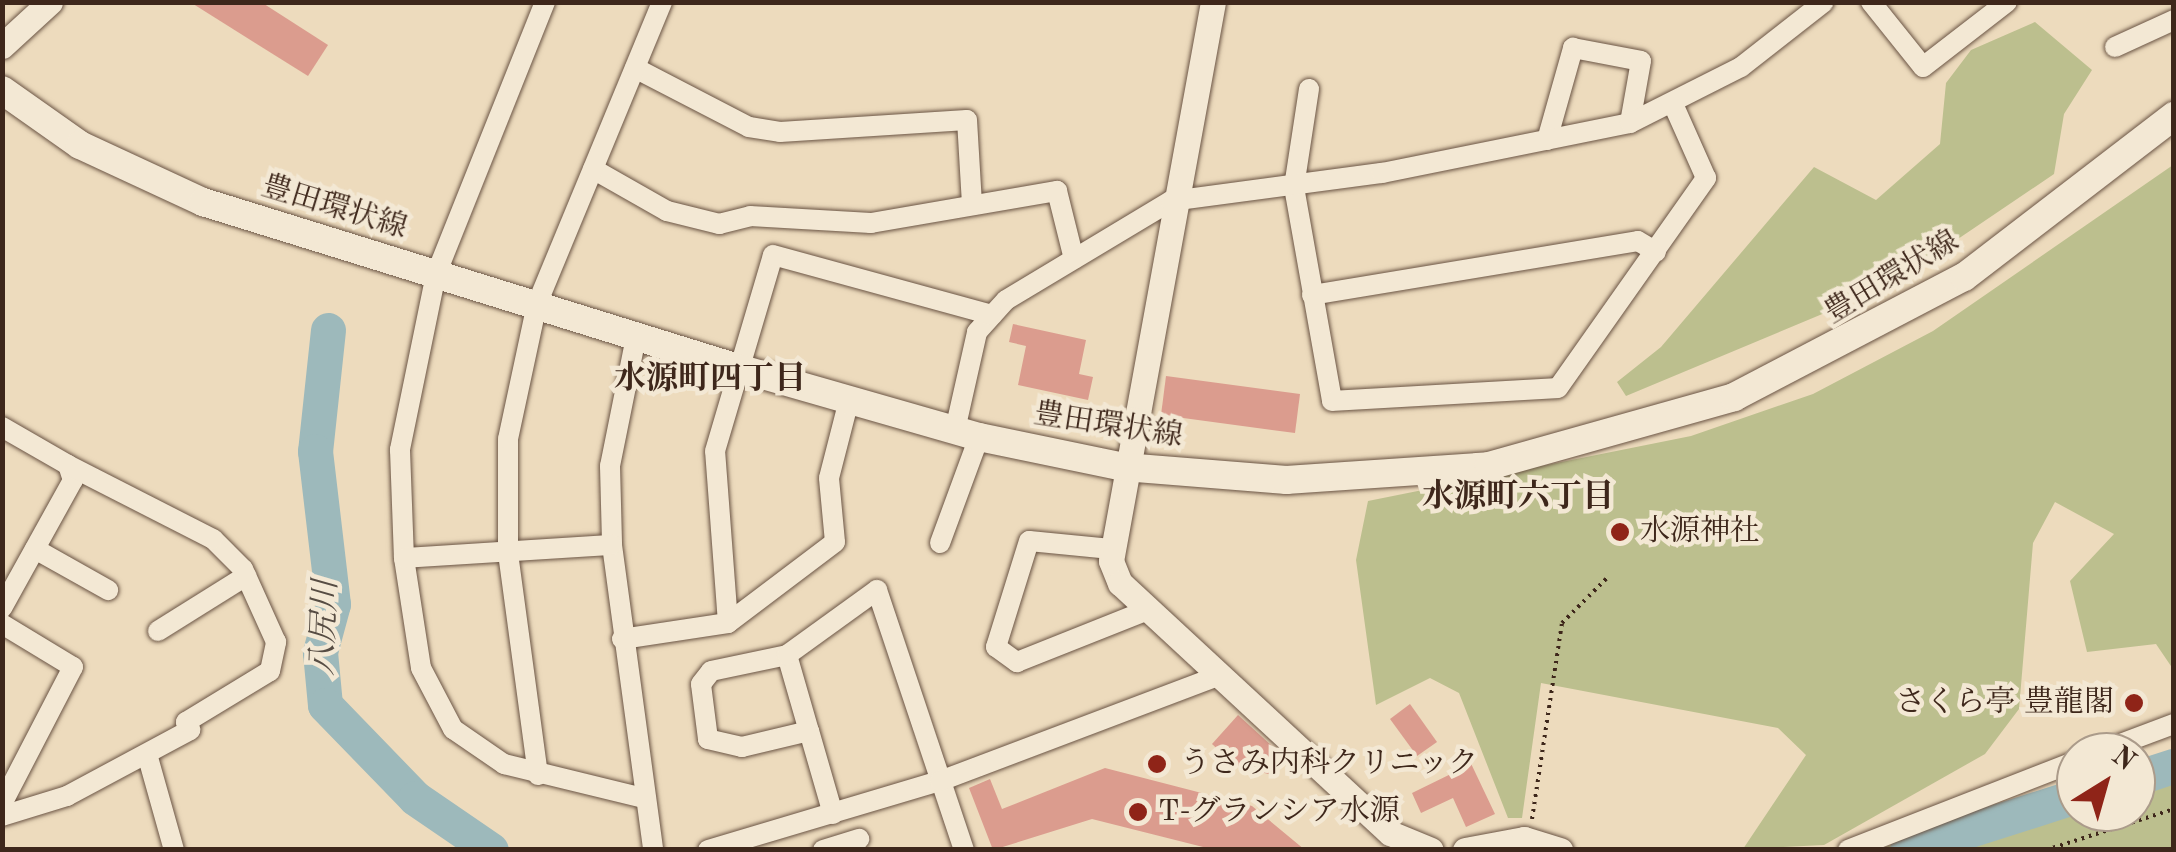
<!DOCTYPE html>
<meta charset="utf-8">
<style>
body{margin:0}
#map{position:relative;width:2176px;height:852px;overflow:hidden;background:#eddbbd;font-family:"Old Standard TT","Noto Serif JP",serif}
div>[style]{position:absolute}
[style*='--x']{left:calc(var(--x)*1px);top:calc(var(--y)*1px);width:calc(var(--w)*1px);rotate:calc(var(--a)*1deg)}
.green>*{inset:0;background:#bcbf8e}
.river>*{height:35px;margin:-17.5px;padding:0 17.5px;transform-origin:17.5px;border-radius:17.5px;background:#9db9bb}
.building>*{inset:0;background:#db9c8e}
.path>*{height:4px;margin-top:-2px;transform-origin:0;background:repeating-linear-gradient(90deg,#3e271b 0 2.5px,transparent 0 7.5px)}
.roads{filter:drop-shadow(0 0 2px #6a5444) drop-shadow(0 0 2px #6a5444)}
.minor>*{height:20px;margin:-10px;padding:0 10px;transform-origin:10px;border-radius:10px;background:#f3e8d4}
.tertiary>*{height:25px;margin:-12.5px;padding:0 12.5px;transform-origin:12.5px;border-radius:12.5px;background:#f3e8d4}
.secondary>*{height:28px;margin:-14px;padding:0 14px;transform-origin:14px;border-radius:14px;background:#f3e8d4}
.dots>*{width:28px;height:28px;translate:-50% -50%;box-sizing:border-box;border:5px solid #f3e8d4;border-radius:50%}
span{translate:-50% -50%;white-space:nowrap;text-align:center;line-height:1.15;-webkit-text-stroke:9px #f3e8d4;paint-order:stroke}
.street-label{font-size:30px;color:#3e271b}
.poi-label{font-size:30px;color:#3e271b}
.left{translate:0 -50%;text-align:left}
.right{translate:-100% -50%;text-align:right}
.neighbourhood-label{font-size:32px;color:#3e271b;font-weight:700}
.water-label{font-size:32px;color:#564c43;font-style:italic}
.frame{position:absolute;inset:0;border:5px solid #3e271b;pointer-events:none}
.north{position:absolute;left:2056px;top:732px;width:100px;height:100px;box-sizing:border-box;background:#f3e8d4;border:2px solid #ab9b8a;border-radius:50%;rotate:37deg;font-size:28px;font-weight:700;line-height:40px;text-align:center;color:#3e271b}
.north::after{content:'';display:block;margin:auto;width:35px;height:45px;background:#8f2418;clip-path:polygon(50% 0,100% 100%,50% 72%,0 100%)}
</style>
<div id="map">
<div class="green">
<i style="clip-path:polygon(2035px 22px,2092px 70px,2064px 114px,2054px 174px,1887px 287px,1626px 396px,1617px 382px,1661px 347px,1814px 167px,1876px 200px,1940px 144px,1946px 83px,1971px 50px)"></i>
<i style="clip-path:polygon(2173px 165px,2173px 669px,2156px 644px,2087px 652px,2070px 581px,2114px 534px,2055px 502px,2033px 543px,2019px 709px,1985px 754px,1824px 845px,1743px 849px,1806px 755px,1778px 728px,1541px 683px,1522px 818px,1508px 818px,1459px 693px,1430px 678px,1376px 705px,1356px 560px,1368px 501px,1691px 436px,1813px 394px,1933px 331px)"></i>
<i style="clip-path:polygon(2173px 757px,2173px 849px,1876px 850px,2076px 785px,2076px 812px,2136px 812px,2136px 769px)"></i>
</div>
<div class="river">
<i style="--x:328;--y:330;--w:122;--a:96.1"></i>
<i style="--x:315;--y:451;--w:154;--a:83.3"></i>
<i style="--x:333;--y:604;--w:50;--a:105.2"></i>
<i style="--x:320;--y:652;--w:53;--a:84.6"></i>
<i style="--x:325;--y:705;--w:129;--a:45.9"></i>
<i style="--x:415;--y:798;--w:92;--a:34.4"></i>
<i style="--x:2136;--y:778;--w:40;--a:-18"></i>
<i style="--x:1907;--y:850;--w:177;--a:-17.7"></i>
</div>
<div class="building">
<i style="clip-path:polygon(190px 2px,261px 2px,328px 45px,308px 76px)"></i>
<i style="clip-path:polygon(1013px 324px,1086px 340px,1079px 374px,1093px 377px,1088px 400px,1018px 385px,1026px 346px,1009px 342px)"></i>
<i style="clip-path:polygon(1166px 376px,1300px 394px,1295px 433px,1161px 415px)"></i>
<i style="clip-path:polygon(1410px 704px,1437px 742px,1417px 756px,1390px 719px)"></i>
<i style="clip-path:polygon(1238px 715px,1285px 758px,1272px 775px,1235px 765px,1212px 744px)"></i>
<i style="clip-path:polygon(1466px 753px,1495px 814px,1466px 827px,1453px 798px,1421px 813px,1412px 793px,1459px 770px,1453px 761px)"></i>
<i style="clip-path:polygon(1105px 768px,1252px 806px,1305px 850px,1215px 850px,1092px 819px,993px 850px,969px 788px,990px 779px,1002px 809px)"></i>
</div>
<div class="path">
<i style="--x:1532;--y:819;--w:198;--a:-81.3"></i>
<i style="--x:1562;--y:623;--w:65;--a:-45"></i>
<i style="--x:2046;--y:850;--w:134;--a:-17.8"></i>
</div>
<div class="roads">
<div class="minor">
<i style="--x:545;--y:2;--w:293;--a:111.8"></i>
<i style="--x:436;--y:274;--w:180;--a:101.6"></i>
<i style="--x:400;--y:450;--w:108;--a:87.9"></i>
<i style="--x:404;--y:558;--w:111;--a:81.2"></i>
<i style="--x:421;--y:668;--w:69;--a:62.3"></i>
<i style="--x:453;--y:729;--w:62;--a:34.5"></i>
<i style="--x:504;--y:764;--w:144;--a:13.7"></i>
<i style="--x:1871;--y:2;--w:83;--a:51.3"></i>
<i style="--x:1923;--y:67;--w:106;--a:-37.7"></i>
<i style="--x:2115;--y:47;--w:65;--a:-24.6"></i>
<i style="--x:635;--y:68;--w:128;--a:27.4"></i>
<i style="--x:749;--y:127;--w:31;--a:9"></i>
<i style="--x:780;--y:132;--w:187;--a:-3.7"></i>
<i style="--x:967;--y:120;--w:83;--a:86.6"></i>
<i style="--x:1309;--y:89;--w:99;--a:98.7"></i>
<i style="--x:1294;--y:187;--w:217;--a:79.9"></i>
<i style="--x:1332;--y:401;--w:226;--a:-3.3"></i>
<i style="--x:1558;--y:388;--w:257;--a:-54.8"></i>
<i style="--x:1706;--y:178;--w:79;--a:-114"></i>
<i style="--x:1547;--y:140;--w:96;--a:-74.2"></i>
<i style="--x:1573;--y:48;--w:69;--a:10.8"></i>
<i style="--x:1641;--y:61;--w:63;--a:100.1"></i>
<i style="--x:593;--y:169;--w:85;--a:29.6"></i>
<i style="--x:667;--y:211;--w:54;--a:14"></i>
<i style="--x:719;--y:224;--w:32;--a:-14"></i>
<i style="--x:750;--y:216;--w:121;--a:3.3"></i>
<i style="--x:871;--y:223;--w:189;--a:-9.8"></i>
<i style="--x:1057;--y:191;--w:70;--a:76"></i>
<i style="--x:1312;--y:295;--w:330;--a:-9.4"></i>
<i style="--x:1638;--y:241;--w:21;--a:31"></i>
<i style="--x:636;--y:337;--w:132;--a:101.4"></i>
<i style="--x:610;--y:466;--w:79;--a:88.5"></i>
<i style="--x:612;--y:545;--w:308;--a:82.3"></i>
<i style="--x:2;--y:427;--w:76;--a:29.9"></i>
<i style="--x:68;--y:465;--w:16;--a:72"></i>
<i style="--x:73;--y:480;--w:146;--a:119"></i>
<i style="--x:955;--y:430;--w:100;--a:-77.3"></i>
<i style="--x:977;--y:332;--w:43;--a:-47.8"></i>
<i style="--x:1006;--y:300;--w:192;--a:-31"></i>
<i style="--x:1171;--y:201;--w:213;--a:-7.6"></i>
<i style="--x:1382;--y:173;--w:253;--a:-11.4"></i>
<i style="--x:1630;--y:123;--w:124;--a:-26.8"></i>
<i style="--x:1741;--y:67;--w:105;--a:-38.1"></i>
<i style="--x:940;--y:543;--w:113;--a:-69.8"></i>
<i style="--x:35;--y:549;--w:84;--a:29.3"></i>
<i style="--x:1111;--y:549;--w:82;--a:-174.4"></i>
<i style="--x:1029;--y:541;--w:111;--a:107.3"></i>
<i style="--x:996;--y:647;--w:26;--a:36"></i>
<i style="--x:1017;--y:662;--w:141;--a:-21.7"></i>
<i style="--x:404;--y:558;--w:208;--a:-3.6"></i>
<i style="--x:728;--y:623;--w:172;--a:-94.3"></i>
<i style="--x:715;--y:451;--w:204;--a:-73.5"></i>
<i style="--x:773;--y:255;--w:227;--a:15.3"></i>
<i style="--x:2;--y:624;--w:83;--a:31.2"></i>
<i style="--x:73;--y:667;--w:154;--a:117.4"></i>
<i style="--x:158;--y:631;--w:104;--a:-32"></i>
<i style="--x:622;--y:639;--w:107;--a:-8.6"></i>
<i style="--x:728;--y:623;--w:134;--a:-37.1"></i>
<i style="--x:835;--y:542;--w:64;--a:-95.4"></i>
<i style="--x:829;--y:478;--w:81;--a:-75.6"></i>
<i style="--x:787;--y:655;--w:79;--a:73.9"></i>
<i style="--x:2099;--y:752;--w:80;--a:-20.5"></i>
<i style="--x:147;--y:754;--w:100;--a:74.3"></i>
<i style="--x:538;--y:775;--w:223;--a:-97.7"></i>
<i style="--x:508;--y:554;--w:115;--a:-90"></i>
<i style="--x:508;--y:439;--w:138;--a:-77.9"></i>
<i style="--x:537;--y:304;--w:327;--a:-67.5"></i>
<i style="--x:833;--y:814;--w:86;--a:-106.1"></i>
<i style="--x:809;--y:731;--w:69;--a:166.6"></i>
<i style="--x:742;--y:747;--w:35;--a:-167"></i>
<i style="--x:708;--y:739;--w:55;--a:-97.3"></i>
<i style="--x:701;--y:684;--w:16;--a:-52"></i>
<i style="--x:711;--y:671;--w:78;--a:-11.9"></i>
<i style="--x:787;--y:655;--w:111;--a:-35.8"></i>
<i style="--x:877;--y:590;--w:274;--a:71.5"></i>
<i style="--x:2;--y:816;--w:68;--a:-17.1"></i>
<i style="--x:67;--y:796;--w:140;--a:-28.2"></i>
<i style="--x:190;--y:730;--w:9;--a:-117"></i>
<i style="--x:186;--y:722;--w:98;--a:-31.3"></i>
<i style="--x:270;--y:671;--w:30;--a:-78"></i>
<i style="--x:276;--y:642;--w:80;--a:-114.3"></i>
<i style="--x:243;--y:569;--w:42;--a:-135"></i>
<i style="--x:213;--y:539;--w:163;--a:-153"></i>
<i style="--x:708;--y:850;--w:242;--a:-16.6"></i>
<i style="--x:940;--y:781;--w:297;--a:-20.7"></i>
<i style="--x:823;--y:850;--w:38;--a:-17"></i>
<i style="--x:1848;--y:850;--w:245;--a:-21.3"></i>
</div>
<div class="tertiary">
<i style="--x:1213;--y:2;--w:568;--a:100.34"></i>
<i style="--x:1111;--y:561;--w:24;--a:68"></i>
<i style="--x:1120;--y:583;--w:368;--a:42.8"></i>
<i style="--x:1390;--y:833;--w:44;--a:22.5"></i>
<i style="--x:2;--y:46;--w:65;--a:-42.5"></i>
<i style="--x:1465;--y:850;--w:60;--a:-10.6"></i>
<i style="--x:1524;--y:839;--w:38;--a:17"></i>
</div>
<div class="secondary">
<i style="--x:2;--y:90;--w:95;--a:35.2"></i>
<i style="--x:80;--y:145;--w:136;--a:24.9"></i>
<i style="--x:203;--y:202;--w:560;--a:17.24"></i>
<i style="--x:738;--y:368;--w:251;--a:16"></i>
<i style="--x:979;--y:437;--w:148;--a:11.7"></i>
<i style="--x:1124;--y:467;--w:163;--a:4.6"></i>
<i style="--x:1286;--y:480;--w:203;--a:-3.9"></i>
<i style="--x:1489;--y:466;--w:255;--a:-15.7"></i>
<i style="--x:1734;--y:397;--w:259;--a:-27.6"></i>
<i style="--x:1964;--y:277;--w:265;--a:-37.5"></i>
</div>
</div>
<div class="dots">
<i style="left:1620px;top:532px;background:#8f2418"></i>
<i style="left:2134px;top:703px;background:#8f2418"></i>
<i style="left:1157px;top:764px;background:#8f2418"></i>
<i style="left:1138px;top:812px;background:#8f2418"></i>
</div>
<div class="street-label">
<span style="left:334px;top:208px;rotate:17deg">豊田環状線</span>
<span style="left:1892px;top:278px;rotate:-31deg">豊田環状線</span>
<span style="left:1108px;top:426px;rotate:9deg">豊田環状線</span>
</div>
<div class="poi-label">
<span class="left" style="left:1640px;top:532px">水源神社</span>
<span class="right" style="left:2114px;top:703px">さくら亭 豊龍閣</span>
<span class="left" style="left:1180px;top:764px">うさみ内科クリニック</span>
<span class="left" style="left:1158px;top:812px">T-グランシア水源</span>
</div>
<div class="neighbourhood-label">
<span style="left:710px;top:380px">水源町四丁目</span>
<span style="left:1518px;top:498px">水源町六丁目</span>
</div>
<div class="water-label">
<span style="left:326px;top:628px;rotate:-88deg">八尻川</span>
</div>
<div class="frame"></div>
<div class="north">N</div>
</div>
